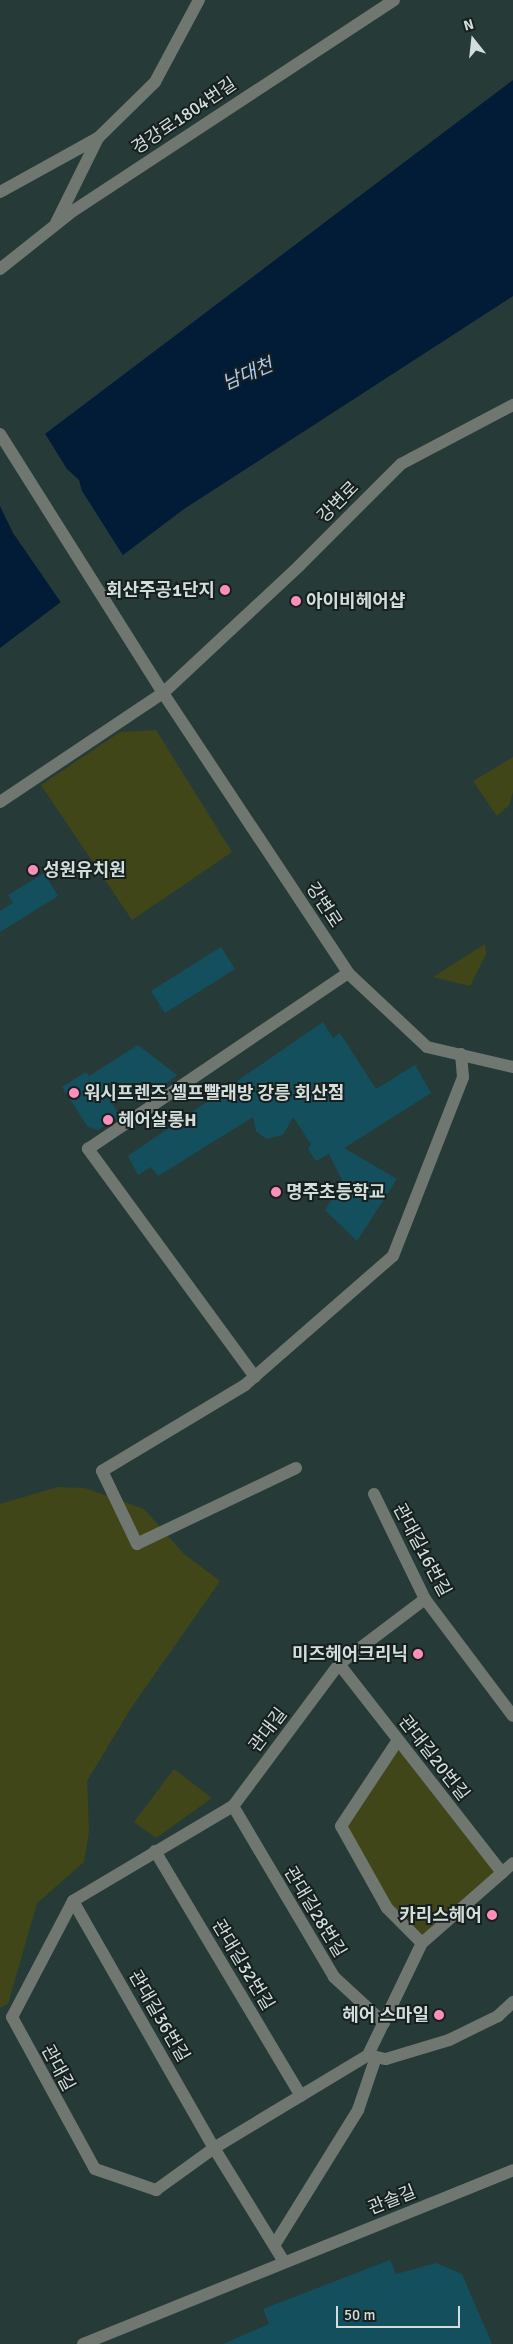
<!DOCTYPE html>
<meta charset="utf-8">
<style>
body{margin:0}
#map{position:relative;width:513px;height:2344px;overflow:hidden;background:#263b38;font-family:Signika,"Noto Sans KR",sans-serif}
div>[style]{position:absolute}
[style*='--x']{left:calc(var(--x)*1px);top:calc(var(--y)*1px);width:calc(var(--w)*1px);rotate:calc(var(--a)*1deg)}
.green>*{inset:0;background:#414618}
.water>*{inset:0;background:#021b37}
.pier>*{inset:0;background:#263b38}
.building>*{inset:0;background:#144f5e}
.minor>*{height:12px;margin:-6px;padding:0 6px;transform-origin:6px;border-radius:6px;background:#707771}
.dots>*{width:14px;height:14px;translate:-50% -50%;box-sizing:border-box;border:2px solid #17201f;border-radius:50%}
span{translate:-50% -50%;white-space:nowrap;text-align:center;line-height:1.15;-webkit-text-stroke:4px #17201f;paint-order:stroke}
.street-label{font-size:18px;color:#d1dedb}
.poi-label{font-size:18px;color:#d1dedb;font-weight:700}
.right{translate:-100% -50%;text-align:right}
.left{translate:0 -50%;text-align:left}
.water-label{font-size:19px;color:#aacbf2;font-style:italic}
.north{position:absolute;left:448px;top:15px;width:50px;height:50px;-webkit-text-stroke:4px #17201f;paint-order:stroke;rotate:344deg;font-size:14px;font-weight:700;line-height:20px;text-align:center;color:#d1dedb}
.north::after{content:'';display:block;margin:auto;width:18px;height:22px;background:#d1dedb;clip-path:polygon(50% 0,100% 100%,50% 72%,0 100%)}
.scale{position:absolute;left:336px;top:2306px;width:124px;height:22px;box-sizing:border-box;border:2px solid #d1dedb;border-top:0;padding-left:6px;font-size:15px;line-height:18px;white-space:nowrap;color:#d1dedb;-webkit-text-stroke:4px #17201f;paint-order:stroke}
</style>
<div id="map">
<div class="green">
<i style="clip-path:polygon(156px 730px,232px 852px,132px 920px,41px 785px,120px 732px)"></i>
<i style="clip-path:polygon(513px 757px,513px 792px,509px 805px,497px 816px,473px 781px)"></i>
<i style="clip-path:polygon(485px 944px,486px 954px,470px 986px,433px 977px)"></i>
<i style="clip-path:polygon(58px 1487px,85px 1488px,144px 1509px,184px 1554px,220px 1581px,131px 1708px,87px 1781px,89px 1831px,84px 1862px,37px 1903px,8px 2004px,0 2008px,0 1504px)"></i>
<i style="clip-path:polygon(398px 1740px,502px 1873px,422px 1943px,387px 1908px,341px 1826px)"></i>
<i style="clip-path:polygon(174px 1769px,212px 1798px,156px 1838px,134px 1822px)"></i>
</div>
<div class="water">
<i style="clip-path:polygon(513px 80px,513px 296px,184px 509px,0 648px,0 468px)"></i>
</div>
<div class="pier">
<i style="clip-path:polygon(44px 432px,67px 469px,79px 480px,82px 491px,124px 557px,62px 604px,13px 533px,0 506px,0 465px)"></i>
</div>
<div class="building">
<i style="clip-path:polygon(44px 873px,58px 896px,0 932px,0 911px,13px 903px,8px 895px)"></i>
<i style="clip-path:polygon(221px 947px,235px 969px,165px 1013px,151px 991px)"></i>
<i style="clip-path:polygon(323px 1022px,333px 1038px,340px 1033px,376px 1089px,415px 1065px,431px 1093px,344px 1148px,397px 1179px,357px 1241px,325px 1210px,343px 1182px,329px 1154px,316px 1161px,308px 1149px,311px 1144px,293px 1117px,283px 1135px,266px 1139px,256px 1131px,253px 1117px,158px 1176px,151px 1167px,138px 1175px,128px 1156px)"></i>
<i style="clip-path:polygon(138px 1045px,177px 1075px,144px 1101px,111px 1102px,120px 1116px,98px 1130px,88px 1127px,62px 1087px,86px 1072px,89px 1076px)"></i>
<i style="clip-path:polygon(390px 2260px,396px 2274px,436px 2263px,462px 2274px,492px 2344px,223px 2344px,269px 2324px,263px 2309px)"></i>
</div>
<div class="minor">
<i style="--x:0;--y:192;--w:112;--a:-28.9"></i>
<i style="--x:98;--y:138;--w:80;--a:-44.5"></i>
<i style="--x:155;--y:82;--w:93;--a:-61.8"></i>
<i style="--x:56;--y:223;--w:95;--a:-63.7"></i>
<i style="--x:0;--y:269;--w:93;--a:-38.5"></i>
<i style="--x:73;--y:211;--w:384;--a:-33.3"></i>
<i style="--x:0;--y:434;--w:306;--a:57.8"></i>
<i style="--x:163;--y:693;--w:336;--a:56.5"></i>
<i style="--x:348;--y:973;--w:108;--a:43.1"></i>
<i style="--x:427;--y:1047;--w:88;--a:13.1"></i>
<i style="--x:0;--y:802;--w:196;--a:-33.8"></i>
<i style="--x:163;--y:693;--w:186;--a:-43"></i>
<i style="--x:299;--y:566;--w:144;--a:-45"></i>
<i style="--x:401;--y:464;--w:127;--a:-27.8"></i>
<i style="--x:255;--y:1377;--w:283;--a:-126.2"></i>
<i style="--x:88;--y:1149;--w:314;--a:-34.1"></i>
<i style="--x:296;--y:1468;--w:176;--a:154.5"></i>
<i style="--x:137;--y:1544;--w:81;--a:-115.6"></i>
<i style="--x:102;--y:1471;--w:167;--a:-31"></i>
<i style="--x:245;--y:1385;--w:196;--a:-41.1"></i>
<i style="--x:393;--y:1256;--w:192;--a:-68.6"></i>
<i style="--x:463;--y:1077;--w:23;--a:-95"></i>
<i style="--x:374;--y:1494;--w:117;--a:64.1"></i>
<i style="--x:425;--y:1599;--w:146;--a:53.1"></i>
<i style="--x:425;--y:1599;--w:108;--a:142.9"></i>
<i style="--x:339;--y:1664;--w:177;--a:126.7"></i>
<i style="--x:233;--y:1806;--w:186;--a:149.3"></i>
<i style="--x:73;--y:1901;--w:131;--a:117.7"></i>
<i style="--x:12;--y:2017;--w:173;--a:61.4"></i>
<i style="--x:95;--y:2169;--w:65;--a:19"></i>
<i style="--x:156;--y:2190;--w:72;--a:-35.9"></i>
<i style="--x:214;--y:2148;--w:180;--a:-31.1"></i>
<i style="--x:368;--y:2055;--w:124;--a:-64.3"></i>
<i style="--x:422;--y:1943;--w:121;--a:-41.3"></i>
<i style="--x:339;--y:1664;--w:265;--a:52"></i>
<i style="--x:398;--y:1740;--w:103;--a:123.5"></i>
<i style="--x:341;--y:1826;--w:94;--a:60.7"></i>
<i style="--x:387;--y:1908;--w:49;--a:45"></i>
<i style="--x:233;--y:1806;--w:199;--a:59.4"></i>
<i style="--x:334;--y:1977;--w:68;--a:42.6"></i>
<i style="--x:155;--y:1851;--w:285;--a:59.2"></i>
<i style="--x:73;--y:1901;--w:284;--a:60.3"></i>
<i style="--x:214;--y:2148;--w:134;--a:58.4"></i>
<i style="--x:368;--y:2055;--w:18;--a:13"></i>
<i style="--x:386;--y:2059;--w:66;--a:-16.8"></i>
<i style="--x:449;--y:2040;--w:55;--a:-26.1"></i>
<i style="--x:498;--y:2016;--w:21;--a:-43"></i>
<i style="--x:275;--y:2244;--w:158;--a:-58.2"></i>
<i style="--x:358;--y:2110;--w:56;--a:-71.2"></i>
<i style="--x:83;--y:2344;--w:464;--a:-22"></i>
</div>
<div class="dots">
<i style="left:225px;top:590px;background:#ff8eba"></i>
<i style="left:296px;top:601px;background:#ff8eba"></i>
<i style="left:33px;top:870px;background:#ff8eba"></i>
<i style="left:74px;top:1093px;background:#ff8eba"></i>
<i style="left:108px;top:1120px;background:#ff8eba"></i>
<i style="left:276px;top:1192px;background:#ff8eba"></i>
<i style="left:418px;top:1654px;background:#ff8eba"></i>
<i style="left:492px;top:1915px;background:#ff8eba"></i>
<i style="left:439px;top:2015px;background:#ff8eba"></i>
</div>
<div class="street-label">
<span style="left:184px;top:116px;rotate:-34deg">경강로1804번길</span>
<span style="left:338px;top:502px;rotate:-45deg">강변로</span>
<span style="left:324px;top:905px;rotate:57deg">강변로</span>
<span style="left:422px;top:1550px;rotate:62deg">관대길16번길</span>
<span style="left:268px;top:1730px;rotate:-53deg">관대길</span>
<span style="left:434px;top:1758px;rotate:52deg">관대길20번길</span>
<span style="left:315px;top:1912px;rotate:59deg">관대길28번길</span>
<span style="left:243px;top:1965px;rotate:59deg">관대길32번길</span>
<span style="left:159px;top:2016px;rotate:60deg">관대길36번길</span>
<span style="left:58px;top:2068px;rotate:62deg">관대길</span>
<span style="left:392px;top:2200px;rotate:-22deg">관솔길</span>
</div>
<div class="poi-label">
<span class="right" style="left:215px;top:590px">회산주공1단지</span>
<span class="left" style="left:306px;top:601px">아이비헤어샵</span>
<span class="left" style="left:43px;top:870px">성원유치원</span>
<span class="left" style="left:84px;top:1093px">워시프렌즈 셀프빨래방 강릉 회산점</span>
<span class="left" style="left:118px;top:1120px">헤어살롱H</span>
<span class="left" style="left:286px;top:1192px">명주초등학교</span>
<span class="right" style="left:408px;top:1654px">미즈헤어크리닉</span>
<span class="right" style="left:482px;top:1915px">카리스헤어</span>
<span class="right" style="left:429px;top:2015px">헤어 스마일</span>
</div>
<div class="water-label">
<span style="left:248px;top:375px;rotate:-23deg">남대천</span>
</div>
<div class="north">N</div>
<div class="scale">50 m</div>
</div>
